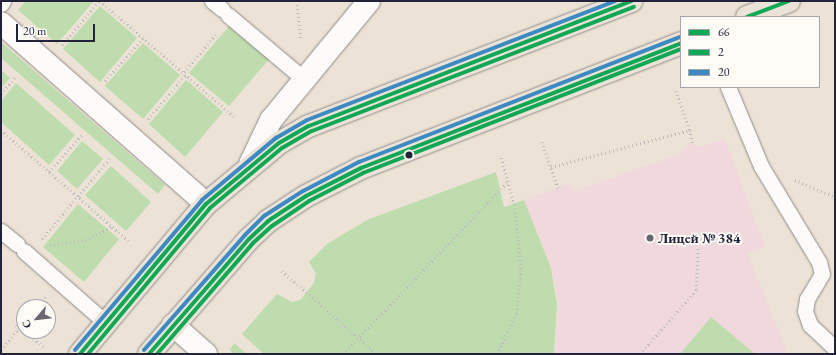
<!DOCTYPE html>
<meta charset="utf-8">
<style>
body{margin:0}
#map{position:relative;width:836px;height:355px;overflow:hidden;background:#ece3d6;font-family:"EB Garamond",serif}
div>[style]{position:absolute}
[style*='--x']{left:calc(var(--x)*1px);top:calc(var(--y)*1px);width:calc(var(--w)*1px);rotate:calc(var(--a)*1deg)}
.built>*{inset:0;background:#f0d8dc}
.green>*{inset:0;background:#bedcae}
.path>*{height:2.5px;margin-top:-1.25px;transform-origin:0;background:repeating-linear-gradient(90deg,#bdbbbc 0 1px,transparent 0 4px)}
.roads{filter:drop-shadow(0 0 1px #918c8a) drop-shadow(0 0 1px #918c8a)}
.lane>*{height:15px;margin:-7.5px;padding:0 7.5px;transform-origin:7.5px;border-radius:7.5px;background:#fcfbf9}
.street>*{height:22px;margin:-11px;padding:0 11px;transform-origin:11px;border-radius:11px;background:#fcfbf9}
.primary>*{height:22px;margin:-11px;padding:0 11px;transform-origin:11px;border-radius:11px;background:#ece3d8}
.bus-1>*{height:4px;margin:-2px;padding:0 2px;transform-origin:2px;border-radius:2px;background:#10a855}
.bus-2>*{height:4px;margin:-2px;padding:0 2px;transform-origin:2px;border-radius:2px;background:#10a855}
.bus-3>*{height:4px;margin:-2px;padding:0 2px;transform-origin:2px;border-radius:2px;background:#3d8ac2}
.dots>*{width:11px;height:11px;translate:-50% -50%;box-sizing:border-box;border:2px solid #fdfcf7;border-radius:50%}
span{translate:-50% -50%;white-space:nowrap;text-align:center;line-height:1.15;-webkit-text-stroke:4px #fdfcf7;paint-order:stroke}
.poi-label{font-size:14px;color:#22223b;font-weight:700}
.left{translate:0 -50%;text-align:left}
.frame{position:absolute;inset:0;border:2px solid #22223b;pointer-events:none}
.legend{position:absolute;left:680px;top:16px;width:140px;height:72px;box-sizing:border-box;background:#fdfcf7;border:1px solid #a5a5ac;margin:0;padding:5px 7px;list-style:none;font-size:12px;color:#22223b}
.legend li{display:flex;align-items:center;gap:8px;height:20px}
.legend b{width:20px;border:1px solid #a5a5ac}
.north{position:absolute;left:16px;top:299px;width:40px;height:40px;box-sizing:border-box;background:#fdfcf7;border:1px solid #a5a5ac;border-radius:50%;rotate:242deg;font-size:11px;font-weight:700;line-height:16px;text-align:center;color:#22223b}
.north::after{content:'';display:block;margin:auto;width:14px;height:18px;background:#696671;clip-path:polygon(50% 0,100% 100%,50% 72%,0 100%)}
.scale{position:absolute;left:16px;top:24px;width:79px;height:18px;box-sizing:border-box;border:2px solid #22223b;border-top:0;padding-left:5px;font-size:12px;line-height:14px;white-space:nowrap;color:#22223b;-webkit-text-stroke:3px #fdfcf7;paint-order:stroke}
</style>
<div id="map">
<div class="built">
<i style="clip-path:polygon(725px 139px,765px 247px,748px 254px,788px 354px,555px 354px,558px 304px,552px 268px,524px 200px,571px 183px,575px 191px,682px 153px,688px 143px,699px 147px)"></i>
</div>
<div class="green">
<i style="clip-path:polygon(26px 1px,94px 1px,57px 44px,18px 10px)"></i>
<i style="clip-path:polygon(100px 6px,137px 38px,100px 82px,63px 49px)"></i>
<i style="clip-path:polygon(230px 25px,270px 58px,229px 106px,189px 73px)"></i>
<i style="clip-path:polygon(1px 42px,165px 185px,158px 194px,1px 58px)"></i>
<i style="clip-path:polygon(143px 43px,180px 75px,143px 119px,105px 86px)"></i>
<i style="clip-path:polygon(1px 70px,10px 78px,1px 88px)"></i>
<i style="clip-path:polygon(186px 80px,223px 112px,185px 157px,149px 124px)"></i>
<i style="clip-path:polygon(16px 83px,75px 135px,49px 165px,1px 122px,1px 101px)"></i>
<i style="clip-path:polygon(82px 141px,103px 159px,77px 189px,57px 171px)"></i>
<i style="clip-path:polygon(111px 166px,151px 202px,126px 231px,85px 195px)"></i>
<i style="clip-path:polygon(496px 172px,504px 207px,524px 200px,551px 268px,557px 304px,554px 354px,264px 354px,242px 334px,277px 294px,292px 302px,300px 300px,314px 283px,316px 274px,309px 262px,327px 244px,367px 220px)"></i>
<i style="clip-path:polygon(78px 204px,119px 239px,84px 282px,43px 247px)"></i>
<i style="clip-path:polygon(711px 317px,755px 354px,680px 354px)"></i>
<i style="clip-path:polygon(234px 343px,247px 354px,234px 354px,230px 350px)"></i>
</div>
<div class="path">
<i style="--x:100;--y:1;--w:178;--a:40.7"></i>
<i style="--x:297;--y:1;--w:37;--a:84"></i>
<i style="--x:62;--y:45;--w:57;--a:-49.9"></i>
<i style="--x:184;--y:72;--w:51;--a:-49.8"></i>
<i style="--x:105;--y:81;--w:57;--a:-48.5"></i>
<i style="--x:676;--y:91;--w:41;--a:70.3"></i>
<i style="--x:1;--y:94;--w:23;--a:-50"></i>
<i style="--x:148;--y:119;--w:59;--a:-49.8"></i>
<i style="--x:1;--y:130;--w:171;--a:41"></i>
<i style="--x:542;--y:142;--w:49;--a:70.8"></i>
<i style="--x:551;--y:167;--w:144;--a:-14.9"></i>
<i style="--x:690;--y:130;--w:15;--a:79"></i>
<i style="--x:49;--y:172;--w:50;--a:-49"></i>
<i style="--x:795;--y:180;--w:43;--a:23"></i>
<i style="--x:42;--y:239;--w:106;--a:-50"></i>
<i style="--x:50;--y:245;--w:35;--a:-8"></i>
<i style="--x:85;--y:240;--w:30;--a:-27"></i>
<i style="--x:282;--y:271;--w:126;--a:41.1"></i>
<i style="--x:37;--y:307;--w:13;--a:-51"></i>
<i style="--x:16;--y:325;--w:10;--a:37"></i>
<i style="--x:24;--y:331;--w:26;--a:39"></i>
<i style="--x:1;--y:350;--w:36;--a:-51"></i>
<i style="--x:343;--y:354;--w:240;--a:-46.3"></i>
<i style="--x:497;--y:354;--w:44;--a:-64.6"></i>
<i style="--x:516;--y:314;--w:45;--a:-83.7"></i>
<i style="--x:521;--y:269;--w:64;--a:-96.2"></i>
<i style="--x:514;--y:205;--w:49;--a:-105.5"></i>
<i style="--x:640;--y:354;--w:85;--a:-48.8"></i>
<i style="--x:696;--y:290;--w:42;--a:-87.3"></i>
</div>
<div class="roads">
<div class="lane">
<i style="--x:212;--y:1;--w:13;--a:39"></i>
<i style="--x:1;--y:4;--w:4;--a:-56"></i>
<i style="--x:228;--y:15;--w:101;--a:40.2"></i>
<i style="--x:728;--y:87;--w:86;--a:67.3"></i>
<i style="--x:761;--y:166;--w:112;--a:58.9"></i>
<i style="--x:819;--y:262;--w:12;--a:76"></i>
<i style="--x:822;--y:274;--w:29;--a:121"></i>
<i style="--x:807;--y:299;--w:12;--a:99"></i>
<i style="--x:805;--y:311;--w:15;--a:70"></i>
<i style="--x:810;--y:325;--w:34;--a:43"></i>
<i style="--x:1;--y:231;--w:21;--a:39"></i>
<i style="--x:24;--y:251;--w:109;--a:41.3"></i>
</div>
<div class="street">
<i style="--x:1;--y:23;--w:273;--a:41.4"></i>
<i style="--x:250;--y:164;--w:49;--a:-64.5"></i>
<i style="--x:271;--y:120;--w:154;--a:-50.5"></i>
<i style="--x:173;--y:325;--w:44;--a:41.3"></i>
</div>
<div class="primary">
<i style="--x:747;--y:17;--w:45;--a:-20.9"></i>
<i style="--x:80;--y:354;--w:196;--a:-50"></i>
<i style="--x:206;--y:204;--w:95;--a:-39.9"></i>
<i style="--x:279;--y:143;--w:34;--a:-30"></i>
<i style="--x:309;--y:126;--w:346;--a:-21.2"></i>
<i style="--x:149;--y:354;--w:152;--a:-49"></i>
<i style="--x:249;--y:239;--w:26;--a:-43"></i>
<i style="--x:268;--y:221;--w:45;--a:-33.3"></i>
<i style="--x:306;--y:196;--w:62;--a:-27"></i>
<i style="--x:361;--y:168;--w:344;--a:-21.3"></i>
</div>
</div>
<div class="bus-1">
<i style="--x:747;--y:17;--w:45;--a:-20.9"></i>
<i style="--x:80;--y:354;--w:196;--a:-50"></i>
<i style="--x:206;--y:204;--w:95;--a:-39.9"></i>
<i style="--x:279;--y:143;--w:34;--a:-30"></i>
<i style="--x:309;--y:126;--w:346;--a:-21.2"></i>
<i style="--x:149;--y:354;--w:152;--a:-49"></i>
<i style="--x:249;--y:239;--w:26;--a:-43"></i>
<i style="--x:268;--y:221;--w:45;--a:-33.3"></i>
<i style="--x:306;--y:196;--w:62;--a:-27"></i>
<i style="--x:361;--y:168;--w:344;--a:-21.3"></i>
</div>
<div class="bus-2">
<i style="--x:88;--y:354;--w:190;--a:-50.1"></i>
<i style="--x:210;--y:208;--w:94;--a:-39.8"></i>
<i style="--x:282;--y:148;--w:34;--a:-30"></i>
<i style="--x:312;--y:131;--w:345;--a:-21.1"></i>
<i style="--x:157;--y:354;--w:147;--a:-49.1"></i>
<i style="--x:253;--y:243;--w:25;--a:-42"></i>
<i style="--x:272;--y:226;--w:45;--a:-34"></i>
<i style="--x:309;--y:201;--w:61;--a:-27.4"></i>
<i style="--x:363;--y:173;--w:341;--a:-21.3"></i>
</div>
<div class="bus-3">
<i style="--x:75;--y:350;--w:197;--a:-49.7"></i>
<i style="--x:202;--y:200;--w:97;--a:-40"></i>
<i style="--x:276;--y:138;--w:36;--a:-30"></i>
<i style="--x:307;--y:120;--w:330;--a:-21.1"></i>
<i style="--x:144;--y:350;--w:153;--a:-48.7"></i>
<i style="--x:245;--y:235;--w:27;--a:-45"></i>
<i style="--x:264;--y:216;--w:46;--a:-32.7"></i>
<i style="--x:303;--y:191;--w:63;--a:-27.4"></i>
<i style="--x:359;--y:162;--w:344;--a:-21.3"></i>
</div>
<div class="dots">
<i style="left:409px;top:155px;background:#22223b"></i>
<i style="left:650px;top:238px;background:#696671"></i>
</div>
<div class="poi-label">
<span class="left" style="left:658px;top:238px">Лицей № 384</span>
</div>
<div class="frame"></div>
<ul class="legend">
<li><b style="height:5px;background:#10a855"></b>66</li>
<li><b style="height:5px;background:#10a855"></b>2</li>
<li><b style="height:5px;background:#3d8ac2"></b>20</li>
</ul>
<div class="north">С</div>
<div class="scale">20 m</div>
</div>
